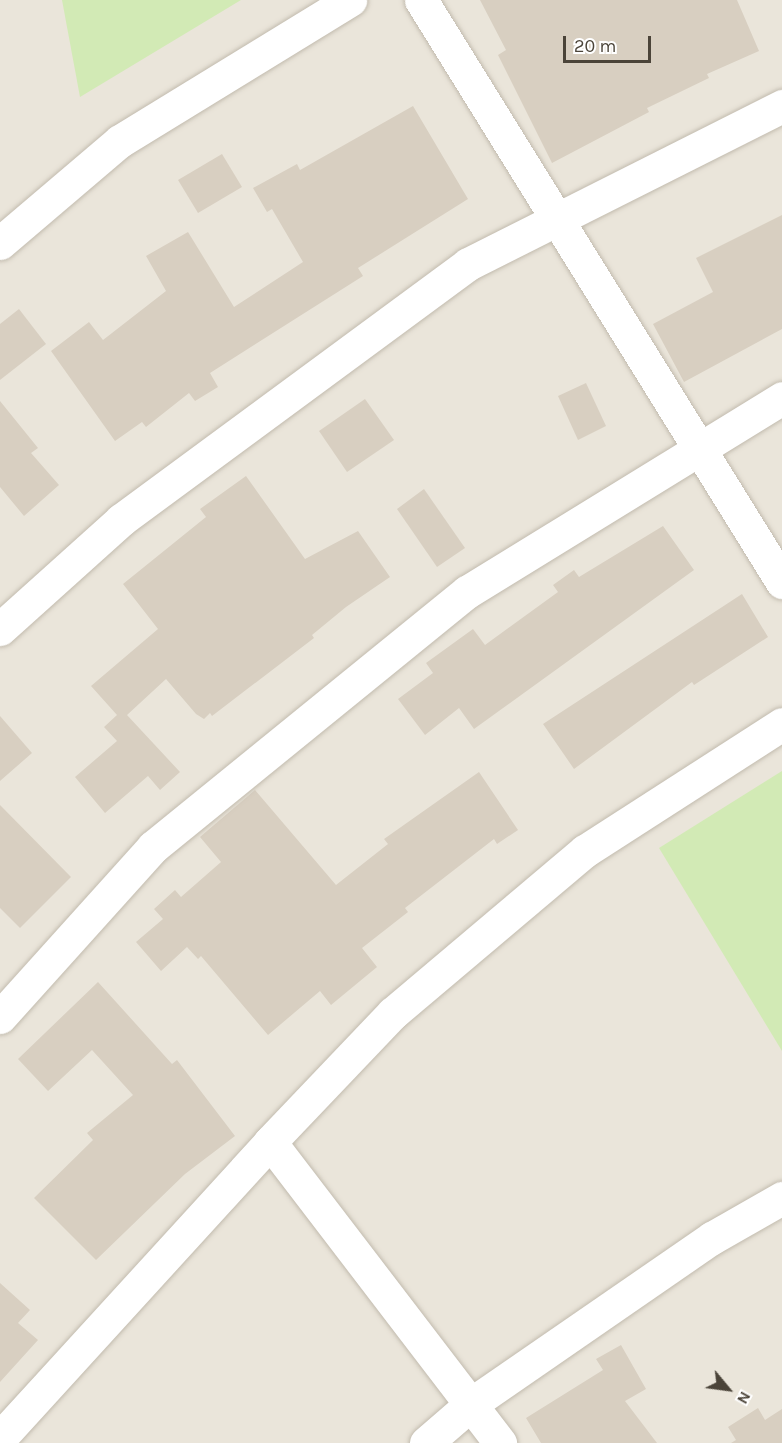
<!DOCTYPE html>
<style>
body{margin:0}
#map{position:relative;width:782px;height:1443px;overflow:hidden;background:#f6f3ec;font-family:Karla,sans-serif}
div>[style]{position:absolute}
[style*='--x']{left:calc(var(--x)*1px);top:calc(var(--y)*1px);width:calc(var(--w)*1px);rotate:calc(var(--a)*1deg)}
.residential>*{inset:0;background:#eae5da}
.green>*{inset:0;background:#d2eab5}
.building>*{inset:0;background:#d8cfc1}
.roads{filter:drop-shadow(0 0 2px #c2bbae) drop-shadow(0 0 2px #c2bbae)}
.minor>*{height:33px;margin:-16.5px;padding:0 16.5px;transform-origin:16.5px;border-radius:16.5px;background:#fff}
.tertiary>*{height:33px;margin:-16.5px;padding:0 16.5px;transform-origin:16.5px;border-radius:16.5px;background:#fff}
span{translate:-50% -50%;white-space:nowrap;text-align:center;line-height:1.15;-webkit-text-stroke:4.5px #fff;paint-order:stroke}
.north{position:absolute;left:698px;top:1359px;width:60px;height:60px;-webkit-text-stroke:4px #fff;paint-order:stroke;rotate:119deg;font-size:16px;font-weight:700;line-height:24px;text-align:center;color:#4b4439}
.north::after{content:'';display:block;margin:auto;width:21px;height:27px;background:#4b4439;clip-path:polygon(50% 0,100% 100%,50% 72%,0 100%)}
.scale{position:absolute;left:563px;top:36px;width:88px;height:27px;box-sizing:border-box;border:3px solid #4b4439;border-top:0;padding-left:8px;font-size:18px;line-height:21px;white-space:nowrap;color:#4b4439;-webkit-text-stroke:4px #fff;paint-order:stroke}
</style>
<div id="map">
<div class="residential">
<i style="clip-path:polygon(0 0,782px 0,782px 1443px,0 1443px)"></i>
</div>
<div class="green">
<i style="clip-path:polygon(62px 0,241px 0,80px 97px)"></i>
<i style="clip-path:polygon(782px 771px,782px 1051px,659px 848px)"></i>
</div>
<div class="building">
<i style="clip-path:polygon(480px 0,737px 0,759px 51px,707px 74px,709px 78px,647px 108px,649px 112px,552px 163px,498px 55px,506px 50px)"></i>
<i style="clip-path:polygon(413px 106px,468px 199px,358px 268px,363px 276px,210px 373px,218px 387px,195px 401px,189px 393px,146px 427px,142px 422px,115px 441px,51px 351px,89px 322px,103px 340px,166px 291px,146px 256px,188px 232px,234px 307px,303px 262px,272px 209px,267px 212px,253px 188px,297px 164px,300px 170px)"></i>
<i style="clip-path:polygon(222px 154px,242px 187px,198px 213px,178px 180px)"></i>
<i style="clip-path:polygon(782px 215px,782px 329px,684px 382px,653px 324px,713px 292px,696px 258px)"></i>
<i style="clip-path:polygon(19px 309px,46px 344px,0 380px,0 324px)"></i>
<i style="clip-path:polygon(586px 383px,606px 426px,578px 440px,558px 396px)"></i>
<i style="clip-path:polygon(365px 399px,394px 440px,347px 472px,319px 431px)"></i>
<i style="clip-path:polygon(0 401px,38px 448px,31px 453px,59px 485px,24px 516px,0 487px)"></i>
<i style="clip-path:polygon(246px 476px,305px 559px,358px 531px,390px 577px,346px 607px,312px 635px,314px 638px,212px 716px,210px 713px,204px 719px,196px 714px,166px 679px,127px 715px,180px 772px,160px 790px,148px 776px,105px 813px,75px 777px,117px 741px,104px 727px,117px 715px,91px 686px,158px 629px,123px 584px,206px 517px,200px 509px)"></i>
<i style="clip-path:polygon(424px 489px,465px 548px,437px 567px,397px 509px)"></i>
<i style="clip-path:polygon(663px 526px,694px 570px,474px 729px,459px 708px,425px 735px,398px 699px,433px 673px,426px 663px,473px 629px,485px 645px,558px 592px,553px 585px,574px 570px,579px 577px)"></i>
<i style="clip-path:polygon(742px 594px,768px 637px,694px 685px,692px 682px,574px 769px,543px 724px)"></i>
<i style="clip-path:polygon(0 716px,32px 753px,0 781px)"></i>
<i style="clip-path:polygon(479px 772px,518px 830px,497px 844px,494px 839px,405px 908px,408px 912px,362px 948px,377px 967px,331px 1005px,320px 991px,268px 1035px,201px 956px,198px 959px,187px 947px,161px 971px,136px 942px,163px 919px,154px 909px,175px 890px,181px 897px,221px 862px,200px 837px,255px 790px,336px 885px,388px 844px,384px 839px)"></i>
<i style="clip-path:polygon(0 805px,71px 877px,20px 928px,0 908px)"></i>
<i style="clip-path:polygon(98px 982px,172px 1064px,177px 1060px,235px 1136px,185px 1174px,96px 1260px,34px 1198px,93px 1140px,87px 1133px,133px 1095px,92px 1050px,48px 1091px,18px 1059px)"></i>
<i style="clip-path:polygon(0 1283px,30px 1310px,18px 1323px,38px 1340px,0 1382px)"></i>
<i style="clip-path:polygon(621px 1345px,646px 1389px,625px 1401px,657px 1443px,541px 1443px,526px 1418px,603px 1370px,596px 1359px)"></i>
<i style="clip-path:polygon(758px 1408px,765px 1420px,782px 1409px,782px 1443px,731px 1443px,736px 1440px,728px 1427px)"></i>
</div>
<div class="roads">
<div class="minor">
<i style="--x:421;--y:0;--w:685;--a:58.19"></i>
<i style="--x:0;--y:629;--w:163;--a:-42"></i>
<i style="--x:121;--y:520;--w:431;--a:-36.4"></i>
<i style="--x:468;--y:264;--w:352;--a:-26.7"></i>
<i style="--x:0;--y:1017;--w:229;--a:-48"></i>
<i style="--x:153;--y:847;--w:405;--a:-39.1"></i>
<i style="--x:467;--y:592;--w:370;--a:-31.6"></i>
<i style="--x:270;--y:1142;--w:379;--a:52.6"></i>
<i style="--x:0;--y:1438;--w:401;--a:-47.6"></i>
<i style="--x:270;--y:1142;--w:178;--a:-46.4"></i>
<i style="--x:393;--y:1013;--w:251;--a:-40.2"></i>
<i style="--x:585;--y:851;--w:234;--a:-32.8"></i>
<i style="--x:426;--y:1443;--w:60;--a:-40.9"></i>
<i style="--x:471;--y:1404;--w:293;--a:-34.6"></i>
<i style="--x:712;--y:1238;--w:81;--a:-29.7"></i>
</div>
<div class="tertiary">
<i style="--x:0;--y:243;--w:157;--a:-40.4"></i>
<i style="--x:120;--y:141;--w:270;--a:-31.5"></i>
</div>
</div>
<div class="north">N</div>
<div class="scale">20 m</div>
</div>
